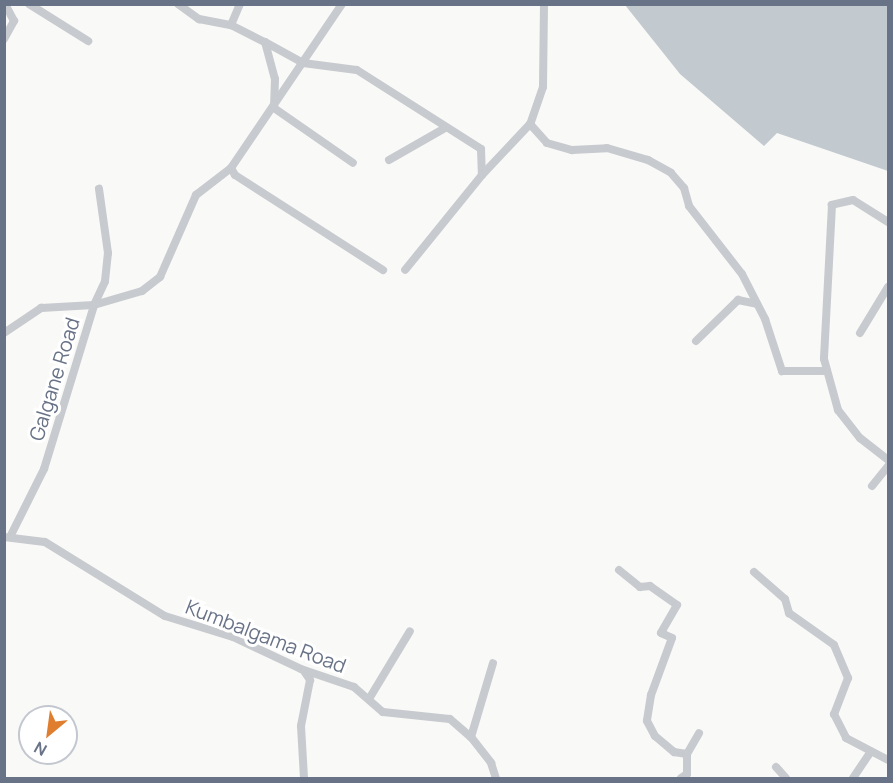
<!DOCTYPE html>
<style>
body{margin:0}
#map{position:relative;width:893px;height:783px;overflow:hidden;background:#f9f9f7;font-family:Manrope,sans-serif}
div>[style]{position:absolute}
[style*='--x']{left:calc(var(--x)*1px);top:calc(var(--y)*1px);width:calc(var(--w)*1px);rotate:calc(var(--a)*1deg)}
.water>*{inset:0;background:#c2c9cf}
.minor>*{height:8px;margin:-4px;padding:0 4px;transform-origin:4px;border-radius:4px;background:#c7cace}
span{translate:-50% -50%;white-space:nowrap;text-align:center;line-height:1.15;-webkit-text-stroke:6px #fff;paint-order:stroke}
.street-label{font-size:20px;color:#697387}
.frame{position:absolute;inset:0;border:6px solid #697387;pointer-events:none}
.north{position:absolute;left:18px;top:705px;width:60px;height:60px;box-sizing:border-box;background:#fff;border:2px solid #c3c7cf;border-radius:50%;rotate:209deg;font-size:16px;font-weight:700;line-height:24px;text-align:center;color:#697387}
.north::after{content:'';display:block;margin:auto;width:21px;height:27px;background:#e07e30;clip-path:polygon(50% 0,100% 100%,50% 72%,0 100%)}
</style>
<div id="map">
<div class="water">
<i style="clip-path:polygon(625px 5px,888px 5px,888px 171px,777px 133px,764px 146px,680px 74px)"></i>
</div>
<div class="minor">
<i style="--x:29;--y:4;--w:70;--a:32.1"></i>
<i style="--x:178;--y:4;--w:26;--a:36"></i>
<i style="--x:199;--y:19;--w:33;--a:11"></i>
<i style="--x:231;--y:25;--w:38;--a:27"></i>
<i style="--x:265;--y:42;--w:38;--a:75"></i>
<i style="--x:275;--y:79;--w:29;--a:92"></i>
<i style="--x:274;--y:108;--w:96;--a:34.8"></i>
<i style="--x:544;--y:4;--w:83;--a:90.7"></i>
<i style="--x:543;--y:87;--w:39;--a:109"></i>
<i style="--x:530;--y:124;--w:25;--a:48"></i>
<i style="--x:547;--y:143;--w:26;--a:16"></i>
<i style="--x:572;--y:150;--w:35;--a:-3"></i>
<i style="--x:607;--y:148;--w:43;--a:16.3"></i>
<i style="--x:648;--y:160;--w:26;--a:29"></i>
<i style="--x:671;--y:173;--w:20;--a:49"></i>
<i style="--x:684;--y:188;--w:19;--a:74"></i>
<i style="--x:689;--y:206;--w:86;--a:52.1"></i>
<i style="--x:742;--y:274;--w:51;--a:62.9"></i>
<i style="--x:765;--y:319;--w:55;--a:71.9"></i>
<i style="--x:782;--y:371;--w:45;--a:0"></i>
<i style="--x:231;--y:25;--w:23;--a:-67"></i>
<i style="--x:4;--y:39;--w:21;--a:-61"></i>
<i style="--x:14;--y:21;--w:19;--a:-118"></i>
<i style="--x:265;--y:42;--w:43;--a:28.9"></i>
<i style="--x:303;--y:63;--w:54;--a:7.4"></i>
<i style="--x:357;--y:70;--w:147;--a:32.5"></i>
<i style="--x:481;--y:149;--w:26;--a:88"></i>
<i style="--x:482;--y:175;--w:122;--a:129"></i>
<i style="--x:389;--y:160;--w:64;--a:-29.7"></i>
<i style="--x:231;--y:168;--w:8;--a:60"></i>
<i style="--x:235;--y:175;--w:176;--a:32.7"></i>
<i style="--x:482;--y:175;--w:70;--a:-46.7"></i>
<i style="--x:888;--y:222;--w:41;--a:-147.8"></i>
<i style="--x:853;--y:200;--w:22;--a:167"></i>
<i style="--x:832;--y:205;--w:154;--a:93"></i>
<i style="--x:824;--y:359;--w:53;--a:74.6"></i>
<i style="--x:838;--y:410;--w:36;--a:52"></i>
<i style="--x:860;--y:438;--w:36;--a:38"></i>
<i style="--x:4;--y:333;--w:45;--a:-34"></i>
<i style="--x:41;--y:308;--w:53;--a:-3.2"></i>
<i style="--x:94;--y:305;--w:26;--a:-65"></i>
<i style="--x:105;--y:281;--w:28;--a:-84"></i>
<i style="--x:108;--y:253;--w:65;--a:-98"></i>
<i style="--x:860;--y:333;--w:54;--a:-58.7"></i>
<i style="--x:696;--y:341;--w:59;--a:-44.3"></i>
<i style="--x:738;--y:300;--w:19;--a:12"></i>
<i style="--x:872;--y:486;--w:26;--a:-51"></i>
<i style="--x:11;--y:535;--w:74;--a:-63.4"></i>
<i style="--x:44;--y:469;--w:171;--a:-73"></i>
<i style="--x:94;--y:305;--w:50;--a:-16.3"></i>
<i style="--x:142;--y:291;--w:23;--a:-38"></i>
<i style="--x:160;--y:277;--w:90;--a:-66.3"></i>
<i style="--x:196;--y:195;--w:44;--a:-37.6"></i>
<i style="--x:231;--y:168;--w:198;--a:-55.9"></i>
<i style="--x:4;--y:537;--w:41;--a:7"></i>
<i style="--x:45;--y:542;--w:141;--a:31.7"></i>
<i style="--x:165;--y:616;--w:71;--a:17.2"></i>
<i style="--x:233;--y:637;--w:75;--a:25.2"></i>
<i style="--x:301;--y:669;--w:56;--a:18.8"></i>
<i style="--x:354;--y:687;--w:38;--a:41"></i>
<i style="--x:383;--y:712;--w:67;--a:6"></i>
<i style="--x:450;--y:719;--w:28;--a:41"></i>
<i style="--x:471;--y:737;--w:33;--a:52"></i>
<i style="--x:491;--y:763;--w:16;--a:72"></i>
<i style="--x:619;--y:570;--w:27;--a:39"></i>
<i style="--x:640;--y:587;--w:10;--a:-6"></i>
<i style="--x:650;--y:586;--w:33;--a:35"></i>
<i style="--x:677;--y:605;--w:32;--a:120"></i>
<i style="--x:661;--y:633;--w:12;--a:24"></i>
<i style="--x:672;--y:638;--w:61;--a:110.2"></i>
<i style="--x:651;--y:695;--w:26;--a:99"></i>
<i style="--x:647;--y:721;--w:17;--a:62"></i>
<i style="--x:655;--y:736;--w:25;--a:40"></i>
<i style="--x:674;--y:752;--w:13;--a:9"></i>
<i style="--x:754;--y:572;--w:41;--a:41.1"></i>
<i style="--x:785;--y:599;--w:15;--a:74"></i>
<i style="--x:789;--y:613;--w:55;--a:35.4"></i>
<i style="--x:834;--y:645;--w:36;--a:67"></i>
<i style="--x:848;--y:678;--w:39;--a:111"></i>
<i style="--x:834;--y:714;--w:27;--a:63"></i>
<i style="--x:846;--y:738;--w:47;--a:27.6"></i>
<i style="--x:304;--y:671;--w:11;--a:56"></i>
<i style="--x:310;--y:680;--w:47;--a:101.1"></i>
<i style="--x:301;--y:726;--w:52;--a:86.7"></i>
<i style="--x:369;--y:699;--w:79;--a:-58.9"></i>
<i style="--x:471;--y:737;--w:77;--a:-73.4"></i>
<i style="--x:776;--y:767;--w:15;--a:48"></i>
<i style="--x:681;--y:778;--w:7;--a:-34"></i>
<i style="--x:687;--y:774;--w:20;--a:-90"></i>
<i style="--x:687;--y:754;--w:24;--a:-60"></i>
<i style="--x:853;--y:778;--w:32;--a:-56"></i>
</div>
<div class="street-label">
<span style="left:54px;top:379px;rotate:-73deg">Galgane Road</span>
<span style="left:266px;top:636px;rotate:21deg">Kumbalgama Road</span>
</div>
<div class="frame"></div>
<div class="north">N</div>
</div>
